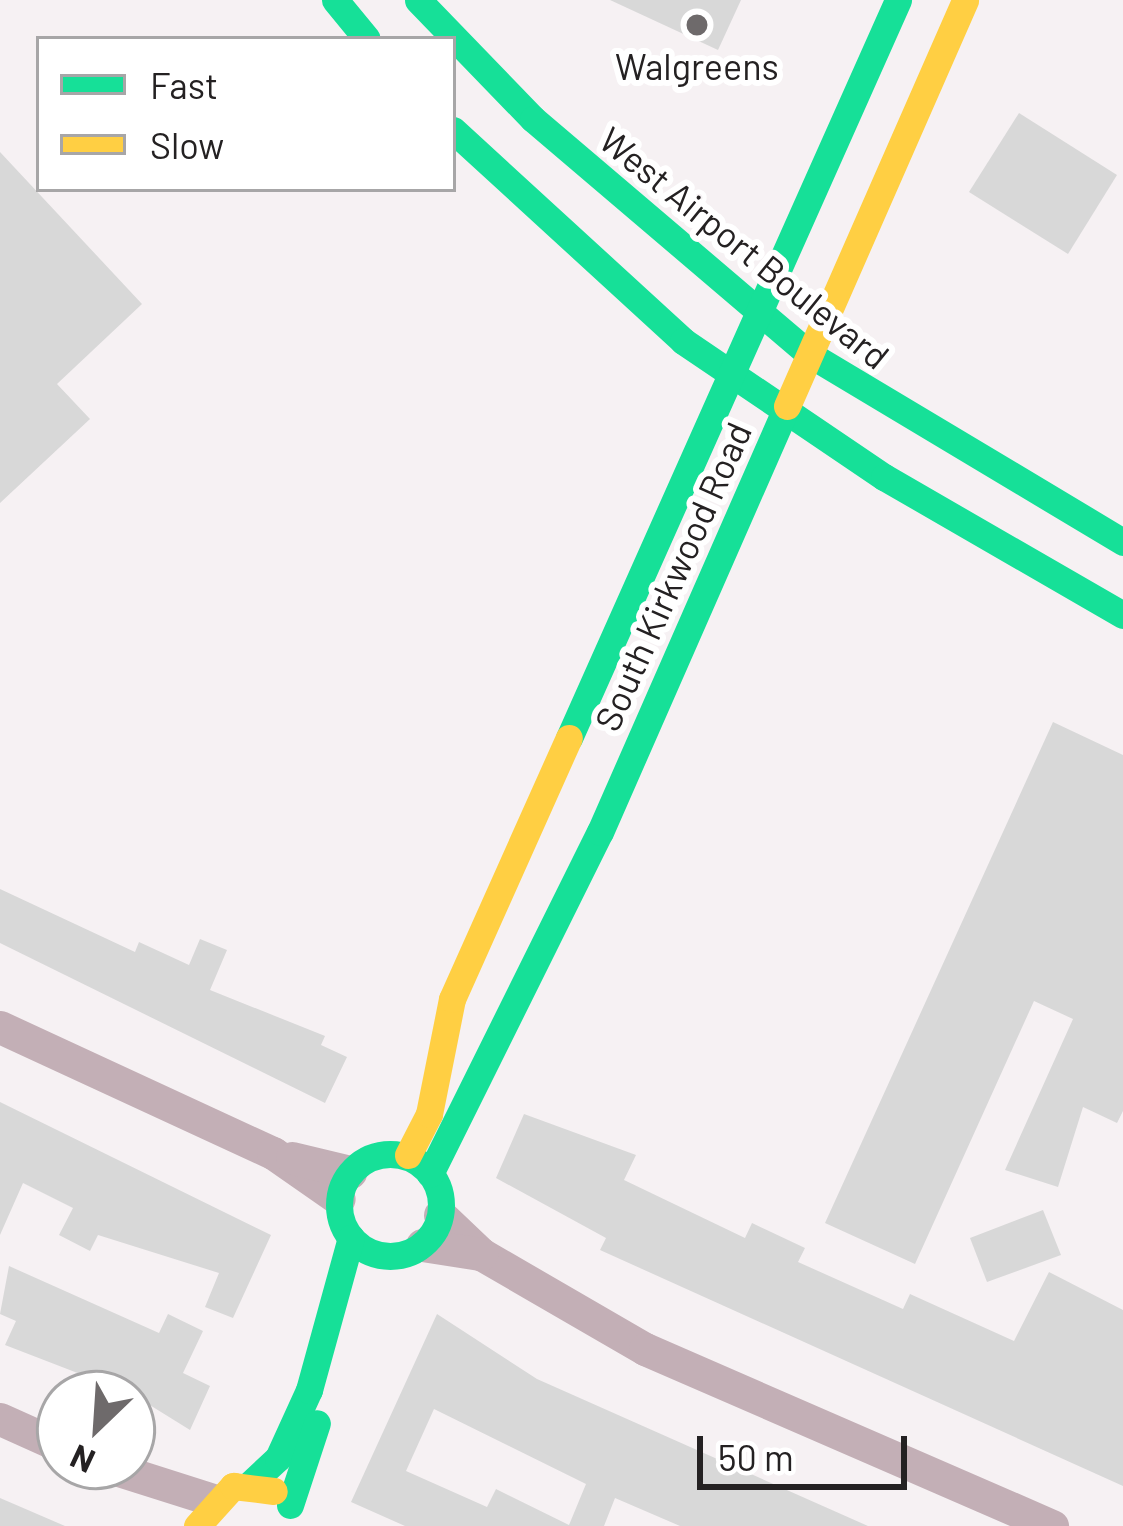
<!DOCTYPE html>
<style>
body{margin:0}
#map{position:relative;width:1123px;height:1526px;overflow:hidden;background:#f6f1f3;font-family:Barlow,sans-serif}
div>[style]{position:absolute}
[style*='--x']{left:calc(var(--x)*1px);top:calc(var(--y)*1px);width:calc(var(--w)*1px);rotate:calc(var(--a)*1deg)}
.building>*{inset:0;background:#d8d8d8}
.street>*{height:33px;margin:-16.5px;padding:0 16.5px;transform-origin:16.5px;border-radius:16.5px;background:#c3afb6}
.fast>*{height:27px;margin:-13.5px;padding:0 13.5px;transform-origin:13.5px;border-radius:13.5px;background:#16e098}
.fast>.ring{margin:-13.5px;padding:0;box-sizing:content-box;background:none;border:27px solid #16e098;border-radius:50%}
.slow>*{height:27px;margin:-13.5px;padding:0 13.5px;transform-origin:13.5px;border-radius:13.5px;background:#ffcf43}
.dots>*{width:33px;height:33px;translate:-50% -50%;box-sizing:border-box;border:6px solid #fff;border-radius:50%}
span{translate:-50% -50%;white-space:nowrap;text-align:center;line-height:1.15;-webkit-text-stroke:12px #fff;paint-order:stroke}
.poi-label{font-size:36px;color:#242122}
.street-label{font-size:36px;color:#242122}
.legend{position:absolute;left:36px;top:36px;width:420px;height:156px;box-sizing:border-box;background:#fff;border:3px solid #a7a6a7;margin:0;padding:15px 21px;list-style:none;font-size:36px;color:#242122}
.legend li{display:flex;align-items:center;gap:24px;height:60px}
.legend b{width:60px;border:3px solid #a7a6a7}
.north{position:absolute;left:36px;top:1370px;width:120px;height:120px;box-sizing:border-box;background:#fff;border:3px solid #a7a6a7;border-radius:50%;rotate:205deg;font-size:33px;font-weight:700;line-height:48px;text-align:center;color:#242122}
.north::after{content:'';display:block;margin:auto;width:42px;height:54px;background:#6e6a6b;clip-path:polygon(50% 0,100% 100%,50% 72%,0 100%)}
.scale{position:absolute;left:697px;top:1436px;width:210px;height:54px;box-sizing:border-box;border:6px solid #242122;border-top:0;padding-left:15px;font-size:36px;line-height:42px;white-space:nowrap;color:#242122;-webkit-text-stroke:9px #fff;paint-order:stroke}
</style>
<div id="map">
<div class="building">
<i style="clip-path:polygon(610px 0,741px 0,718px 50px)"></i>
<i style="clip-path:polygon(1019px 113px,1117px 175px,1068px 254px,969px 192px)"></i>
<i style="clip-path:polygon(0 152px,142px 304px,57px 384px,90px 419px,0 503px)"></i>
<i style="clip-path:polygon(1053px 722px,1123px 755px,1123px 1111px,1117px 1123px,1083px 1107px,1058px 1187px,1005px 1170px,1073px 1019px,1034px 1001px,915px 1264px,825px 1223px)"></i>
<i style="clip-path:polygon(0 889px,135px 952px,139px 942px,189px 965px,200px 939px,227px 950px,210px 990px,325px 1036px,321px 1045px,347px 1057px,325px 1103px,0 943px)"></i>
<i style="clip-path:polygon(0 1102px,271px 1235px,233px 1318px,205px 1307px,219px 1273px,98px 1235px,90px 1251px,59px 1235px,73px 1208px,23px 1183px,0 1235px)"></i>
<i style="clip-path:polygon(524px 1114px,636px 1155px,624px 1180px,745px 1238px,752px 1223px,805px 1248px,798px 1262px,903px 1309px,910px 1294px,1014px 1341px,1049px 1272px,1123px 1310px,1123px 1486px,600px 1250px,606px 1238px,496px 1178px)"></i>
<i style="clip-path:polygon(1043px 1210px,1061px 1255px,987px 1282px,970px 1238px)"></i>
<i style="clip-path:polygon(9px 1266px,159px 1333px,168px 1314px,203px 1331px,183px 1373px,210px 1386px,190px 1430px,132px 1394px,5px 1345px,16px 1321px,0 1314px)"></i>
<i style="clip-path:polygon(evenodd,437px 1314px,537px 1379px,868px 1526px,680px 1526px,615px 1498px,604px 1526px,405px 1526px,351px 1502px,437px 1314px,434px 1409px,586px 1484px,569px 1525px,496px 1489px,487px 1507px,406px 1471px,434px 1409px)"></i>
<i style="clip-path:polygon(0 1498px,65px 1526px,0 1526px)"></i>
</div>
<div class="street">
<i style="--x:0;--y:1027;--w:301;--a:24.8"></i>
<i style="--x:273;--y:1153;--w:80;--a:34.9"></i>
<i style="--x:292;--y:1158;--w:60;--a:13.6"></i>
<i style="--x:440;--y:1215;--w:57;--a:43.6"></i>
<i style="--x:481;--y:1254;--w:190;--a:30.1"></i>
<i style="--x:645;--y:1349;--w:444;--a:23.5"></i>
<i style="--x:422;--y:1245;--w:60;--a:8.7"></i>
<i style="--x:0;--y:1419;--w:66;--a:24.2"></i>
<i style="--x:106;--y:1466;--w:112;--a:17.6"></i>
</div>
<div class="fast">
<i style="--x:335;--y:0;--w:50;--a:50.6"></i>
<i style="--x:418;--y:0;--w:165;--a:46"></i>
<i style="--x:533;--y:119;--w:362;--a:40.4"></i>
<i style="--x:809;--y:354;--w:366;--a:30.9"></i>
<i style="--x:453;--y:130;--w:312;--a:42.5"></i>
<i style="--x:683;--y:341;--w:243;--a:34.1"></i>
<i style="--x:884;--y:477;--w:276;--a:30"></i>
<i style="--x:569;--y:738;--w:808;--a:-65.97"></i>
<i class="ring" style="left:339px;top:1154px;width:75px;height:75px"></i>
<i style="--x:430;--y:1174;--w:382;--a:-63.6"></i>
<i style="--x:600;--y:832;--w:465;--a:-66.3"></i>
<i style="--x:250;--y:1484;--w:38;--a:-43"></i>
<i style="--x:278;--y:1458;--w:75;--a:-65.5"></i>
<i style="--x:309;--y:1390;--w:158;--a:-74.6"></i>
<i style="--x:290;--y:1505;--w:86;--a:-71.8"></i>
</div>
<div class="slow">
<i style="--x:787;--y:406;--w:443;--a:-66.3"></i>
<i style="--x:408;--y:1155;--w:46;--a:-62.9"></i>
<i style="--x:429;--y:1114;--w:117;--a:-78.7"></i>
<i style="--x:452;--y:999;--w:286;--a:-65.9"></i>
<i style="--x:197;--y:1526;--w:54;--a:-48"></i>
<i style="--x:233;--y:1486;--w:41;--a:7"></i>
</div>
<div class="dots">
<i style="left:697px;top:25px;background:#6e6a6b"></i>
</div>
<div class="poi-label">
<span style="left:697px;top:66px">Walgreens</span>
</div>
<div class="street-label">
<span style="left:745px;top:247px;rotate:39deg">West Airport Boulevard</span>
<span style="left:672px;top:576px;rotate:-66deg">South Kirkwood Road</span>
</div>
<ul class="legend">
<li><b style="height:15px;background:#16e098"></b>Fast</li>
<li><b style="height:15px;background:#ffcf43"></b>Slow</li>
</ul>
<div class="north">N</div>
<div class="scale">50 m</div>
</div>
